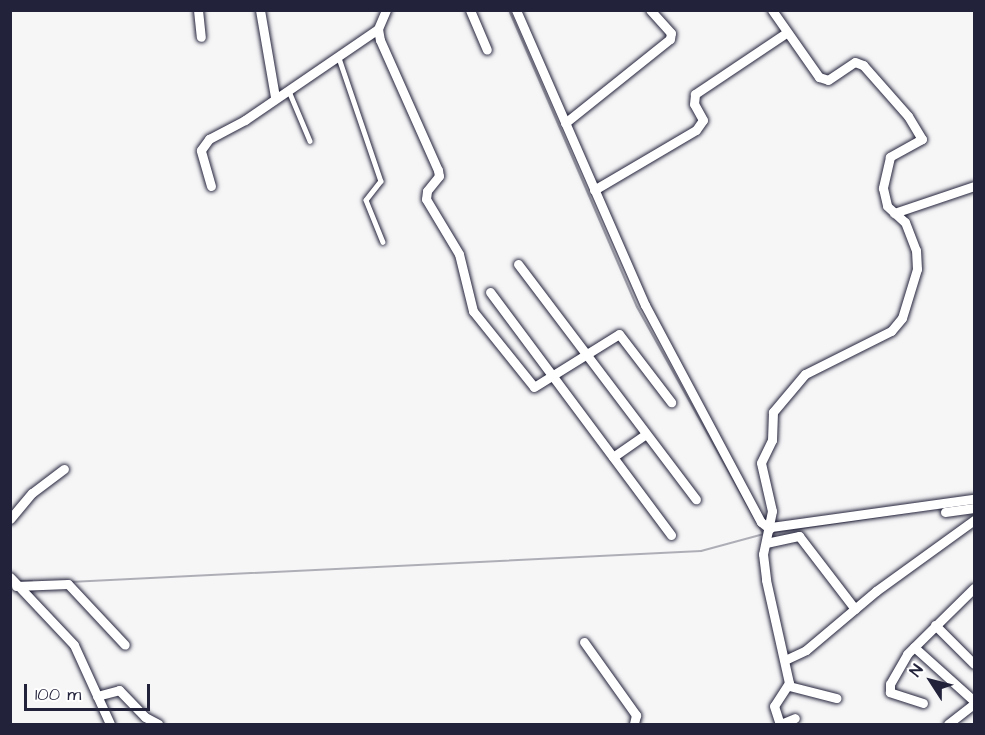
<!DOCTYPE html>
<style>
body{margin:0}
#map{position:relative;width:985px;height:735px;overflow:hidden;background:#f6f6f7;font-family:"Architects Daughter",sans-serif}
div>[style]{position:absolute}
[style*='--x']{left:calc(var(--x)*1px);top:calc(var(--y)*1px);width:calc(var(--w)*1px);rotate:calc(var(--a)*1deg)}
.stream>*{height:2px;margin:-1px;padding:0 1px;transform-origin:1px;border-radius:1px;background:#aeaeb7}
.roads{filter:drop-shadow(0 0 2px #22223b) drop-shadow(0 0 2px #22223b)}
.service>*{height:4.5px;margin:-2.25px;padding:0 2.25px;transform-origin:2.25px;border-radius:2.25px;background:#fff}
.minor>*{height:9px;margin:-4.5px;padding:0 4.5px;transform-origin:4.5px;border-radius:4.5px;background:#fff}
span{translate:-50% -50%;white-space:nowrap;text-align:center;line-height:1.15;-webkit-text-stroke:6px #fff;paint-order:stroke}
.frame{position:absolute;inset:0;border:12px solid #22223b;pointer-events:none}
.north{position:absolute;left:901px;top:651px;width:60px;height:60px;-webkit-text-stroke:4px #fff;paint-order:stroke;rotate:306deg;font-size:16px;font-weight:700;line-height:24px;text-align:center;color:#22223b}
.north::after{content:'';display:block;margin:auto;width:21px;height:27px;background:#22223b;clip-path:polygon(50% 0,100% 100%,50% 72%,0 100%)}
.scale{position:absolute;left:24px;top:684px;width:126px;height:27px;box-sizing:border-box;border:3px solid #22223b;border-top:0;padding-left:8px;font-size:18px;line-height:21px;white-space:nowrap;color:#22223b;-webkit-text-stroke:4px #fff;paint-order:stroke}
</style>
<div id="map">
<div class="stream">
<i style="--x:509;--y:10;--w:323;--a:66.7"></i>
<i style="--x:637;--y:307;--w:259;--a:60.9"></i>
<i style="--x:769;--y:533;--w:145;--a:-8.4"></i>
<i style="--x:19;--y:581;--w:13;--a:0"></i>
<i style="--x:70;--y:582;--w:632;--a:-2.81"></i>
<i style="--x:701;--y:551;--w:65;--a:-15.1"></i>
</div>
<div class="roads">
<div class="service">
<i style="--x:338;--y:55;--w:133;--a:71.2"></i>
<i style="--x:381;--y:181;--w:24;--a:128"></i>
<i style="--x:366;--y:200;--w:45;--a:68"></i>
<i style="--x:289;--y:91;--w:54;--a:67.2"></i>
</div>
<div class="minor">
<i style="--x:198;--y:10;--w:27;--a:84"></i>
<i style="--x:260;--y:10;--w:88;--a:80.2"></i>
<i style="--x:386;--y:10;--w:21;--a:113"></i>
<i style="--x:378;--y:29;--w:11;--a:80"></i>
<i style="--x:380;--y:40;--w:142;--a:66"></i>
<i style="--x:438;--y:170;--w:6;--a:81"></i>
<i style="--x:439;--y:176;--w:19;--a:129"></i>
<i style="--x:427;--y:191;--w:8;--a:97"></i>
<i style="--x:426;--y:199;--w:64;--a:59"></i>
<i style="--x:459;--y:254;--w:59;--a:76.2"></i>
<i style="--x:473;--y:311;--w:97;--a:51.2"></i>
<i style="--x:534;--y:387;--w:100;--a:-31.9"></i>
<i style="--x:619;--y:334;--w:86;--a:52.6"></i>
<i style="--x:470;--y:10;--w:43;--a:67"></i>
<i style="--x:516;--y:10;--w:322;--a:66.4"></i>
<i style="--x:645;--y:305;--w:246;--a:61.9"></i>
<i style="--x:761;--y:522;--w:11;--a:38"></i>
<i style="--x:772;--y:10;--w:82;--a:55"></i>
<i style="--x:819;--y:77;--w:9;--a:18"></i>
<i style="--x:828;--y:80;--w:32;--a:-34"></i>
<i style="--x:855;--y:62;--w:9;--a:21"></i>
<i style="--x:863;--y:65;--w:68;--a:48.6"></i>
<i style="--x:908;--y:116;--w:27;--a:59"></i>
<i style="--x:922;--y:139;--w:37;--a:151"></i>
<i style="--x:890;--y:157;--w:32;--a:103"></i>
<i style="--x:883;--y:188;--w:18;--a:77"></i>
<i style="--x:887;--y:206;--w:24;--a:42"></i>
<i style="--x:905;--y:222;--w:30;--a:69"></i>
<i style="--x:916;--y:250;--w:19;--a:87"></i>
<i style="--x:917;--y:269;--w:51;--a:107"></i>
<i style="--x:902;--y:318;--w:17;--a:130"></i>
<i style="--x:891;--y:331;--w:96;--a:153.4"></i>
<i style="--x:805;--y:374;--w:50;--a:130.1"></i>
<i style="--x:773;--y:412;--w:28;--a:92"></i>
<i style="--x:772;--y:440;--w:25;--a:116"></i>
<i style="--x:761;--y:463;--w:49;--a:77.1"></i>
<i style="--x:772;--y:511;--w:44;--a:101.8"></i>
<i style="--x:763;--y:554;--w:26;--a:83"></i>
<i style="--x:766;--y:580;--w:106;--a:77.4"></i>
<i style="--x:789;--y:683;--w:27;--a:123"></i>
<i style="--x:774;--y:706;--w:19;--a:72"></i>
<i style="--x:565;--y:123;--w:134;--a:-38.7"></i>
<i style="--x:670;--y:39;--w:6;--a:-81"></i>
<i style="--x:671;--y:33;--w:31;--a:-132"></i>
<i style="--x:211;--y:186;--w:37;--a:-106"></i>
<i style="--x:201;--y:150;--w:14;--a:-54"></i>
<i style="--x:209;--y:139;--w:41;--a:-27.8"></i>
<i style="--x:245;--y:120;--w:161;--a:-34.4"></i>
<i style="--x:594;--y:190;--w:118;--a:-30.5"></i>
<i style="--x:696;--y:130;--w:12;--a:-55"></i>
<i style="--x:703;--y:120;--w:18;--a:-119"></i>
<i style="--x:694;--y:104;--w:10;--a:-84"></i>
<i style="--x:695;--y:94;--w:110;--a:-33.8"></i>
<i style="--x:894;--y:213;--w:84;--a:-18.6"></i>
<i style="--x:518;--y:264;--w:295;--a:52.9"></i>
<i style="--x:490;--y:292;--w:303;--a:53.3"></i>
<i style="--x:613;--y:457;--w:40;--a:-34.9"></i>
<i style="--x:945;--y:512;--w:29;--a:-8"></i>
<i style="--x:10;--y:519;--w:34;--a:-50"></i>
<i style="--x:32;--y:493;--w:40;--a:-37"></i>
<i style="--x:771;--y:527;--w:205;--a:-7.9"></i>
<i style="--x:766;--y:543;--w:34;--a:-12"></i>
<i style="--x:799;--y:536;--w:92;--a:52.5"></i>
<i style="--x:10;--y:577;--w:93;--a:46.7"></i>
<i style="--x:74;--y:645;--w:87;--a:65.5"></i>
<i style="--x:16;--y:586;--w:52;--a:-2.2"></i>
<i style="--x:68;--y:584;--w:83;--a:46.9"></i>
<i style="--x:935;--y:625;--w:55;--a:45"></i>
<i style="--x:584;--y:642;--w:90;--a:54.5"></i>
<i style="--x:636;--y:715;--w:9;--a:103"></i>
<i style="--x:914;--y:647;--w:81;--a:42"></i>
<i style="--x:785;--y:660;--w:23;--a:-25"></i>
<i style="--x:806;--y:650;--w:92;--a:-40.1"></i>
<i style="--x:876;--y:591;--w:121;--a:-35.9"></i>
<i style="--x:789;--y:686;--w:49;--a:14.3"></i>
<i style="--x:97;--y:696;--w:23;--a:-15"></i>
<i style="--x:119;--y:690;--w:37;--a:46"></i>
<i style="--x:145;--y:717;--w:15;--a:28"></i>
<i style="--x:923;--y:703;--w:35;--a:-162"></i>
<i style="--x:890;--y:692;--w:8;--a:-90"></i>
<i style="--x:890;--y:684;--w:34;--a:-60"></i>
<i style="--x:907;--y:654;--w:94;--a:-44.6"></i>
<i style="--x:781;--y:724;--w:15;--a:-23"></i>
<i style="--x:948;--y:724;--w:33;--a:-38"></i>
</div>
</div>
<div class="frame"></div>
<div class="north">N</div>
<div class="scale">100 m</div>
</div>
